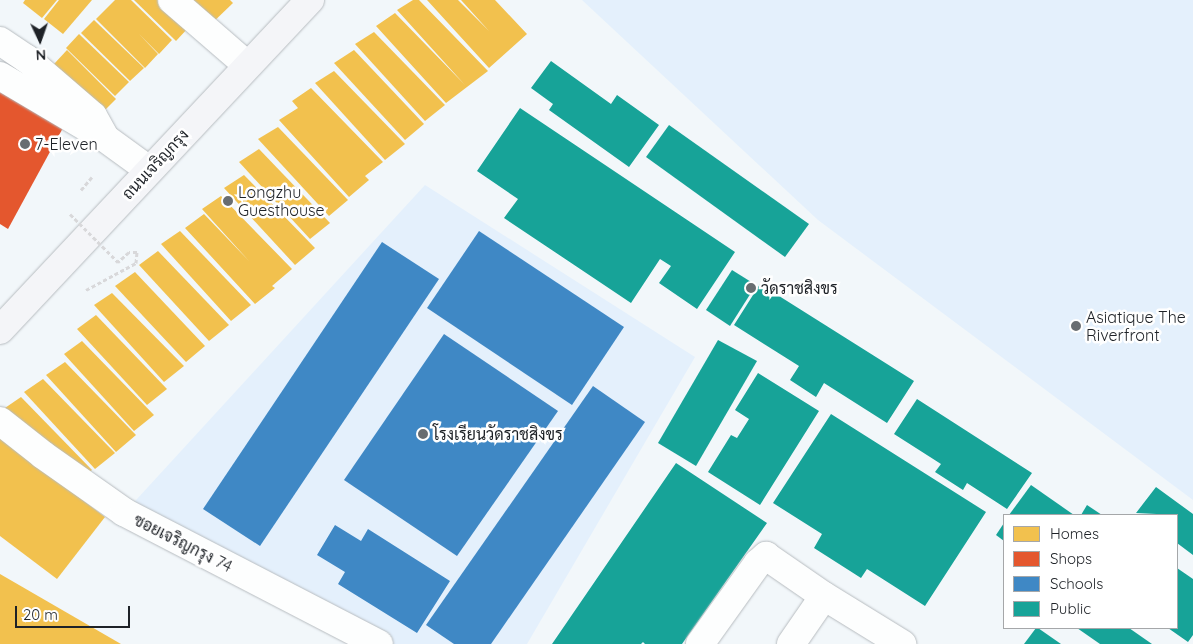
<!DOCTYPE html>
<meta charset="utf-8">
<style>
body{margin:0}
#map{position:relative;width:1193px;height:644px;overflow:hidden;background:#f2f7fa;font-family:Quicksand,Sarabun,sans-serif}
div>[style]{position:absolute}
[style*='--x']{left:calc(var(--x)*1px);top:calc(var(--y)*1px);width:calc(var(--w)*1px);rotate:calc(var(--a)*1deg)}
.built>*{inset:0;background:#e4f0fc}
.homes>*{inset:0;background:#f2c14e}
.shops>*{inset:0;background:#e4572e}
.schools>*{inset:0;background:#3f88c5}
.public>*{inset:0;background:#17a398}
.path>*{height:3px;margin-top:-1.5px;transform-origin:0;background:repeating-linear-gradient(90deg,#d8d8da 0 4px,transparent 0 6.5px)}
.roads{filter:drop-shadow(0 0 1px #b7bcc0) drop-shadow(0 0 1px #b7bcc0)}
.minor>*{height:28px;margin:-14px;padding:0 14px;transform-origin:14px;border-radius:14px;background:#fdfefe}
.major>*{height:28px;margin:-14px;padding:0 14px;transform-origin:14px;border-radius:14px;background:#f4f5f8}
.path-bridge>*{height:3px;margin-top:-1.5px;transform-origin:0;background:repeating-linear-gradient(90deg,#d8d8da 0 4px,transparent 0 6.5px)}
.dots>*{width:14px;height:14px;translate:-50% -50%;box-sizing:border-box;border:2px solid #fff;border-radius:50%}
span{translate:-50% -50%;white-space:nowrap;text-align:center;line-height:1.15;-webkit-text-stroke:5px #fff;paint-order:stroke}
.poi-label{font-size:16px;color:#1e2227}
.left{translate:0 -50%;text-align:left}
.street-label{font-size:16px;color:#1e2227}
.legend{position:absolute;left:1003px;top:514px;width:175px;height:115px;box-sizing:border-box;background:#fff;border:1px solid #a5a7a9;margin:0;padding:6px 9px;list-style:none;font-size:15px;color:#1e2227}
.legend li{display:flex;align-items:center;gap:10px;height:25px}
.legend b{width:25px;border:1px solid #a5a7a9}
.north{position:absolute;left:15px;top:15px;width:50px;height:50px;-webkit-text-stroke:4px #fff;paint-order:stroke;rotate:177deg;font-size:14px;font-weight:700;line-height:20px;text-align:center;color:#1e2227}
.north::after{content:'';display:block;margin:auto;width:18px;height:22px;background:#1e2227;clip-path:polygon(50% 0,100% 100%,50% 72%,0 100%)}
.scale{position:absolute;left:15px;top:606px;width:115px;height:22px;box-sizing:border-box;border:2px solid #1e2227;border-top:0;padding-left:6px;font-size:15px;line-height:18px;white-space:nowrap;color:#1e2227;-webkit-text-stroke:4px #fff;paint-order:stroke}
</style>
<div id="map">
<div class="built">
<i style="clip-path:polygon(582px 0,1193px 0,1193px 500px,818px 220px)"></i>
<i style="clip-path:polygon(425px 185px,695px 357px,527px 644px,383px 644px,126px 511px)"></i>
</div>
<div class="homes">
<i style="clip-path:polygon(25px 0,57px 0,42px 18px,23px 3px)"></i>
<i style="clip-path:polygon(59px 0,92px 0,63px 34px,44px 19px)"></i>
<i style="clip-path:polygon(115px 0,131px 0,172px 40px,159px 54px,139px 34px,158px 54px,145px 68px,96px 19px)"></i>
<i style="clip-path:polygon(134px 0,161px 0,189px 27px,176px 41px)"></i>
<i style="clip-path:polygon(175px 0,230px 0,233px 3px,206px 29px)"></i>
<i style="clip-path:polygon(413px 0,419px 0,488px 71px,446px 103px,376px 26px,395px 13px,465px 85px,397px 10px)"></i>
<i style="clip-path:polygon(427px 0,458px 0,489px 31px,461px 0,495px 0,527px 34px,489px 68px)"></i>
<i style="clip-path:polygon(94px 20px,144px 68px,130px 81px,81px 33px)"></i>
<i style="clip-path:polygon(374px 32px,445px 105px,425px 121px,355px 44px)"></i>
<i style="clip-path:polygon(79px 34px,129px 82px,115px 96px,66px 48px)"></i>
<i style="clip-path:polygon(67px 50px,116px 99px,103px 112px,54px 64px)"></i>
<i style="clip-path:polygon(354px 50px,424px 124px,405px 140px,334px 63px)"></i>
<i style="clip-path:polygon(334px 71px,405px 144px,385px 160px,315px 83px)"></i>
<i style="clip-path:polygon(311px 88px,383px 162px,365px 176px,369px 180px,349px 197px,279px 120px,298px 108px,292px 101px)"></i>
<i style="clip-path:polygon(278px 127px,348px 200px,329px 216px,258px 139px)"></i>
<i style="clip-path:polygon(259px 149px,330px 223px,310px 239px,239px 162px)"></i>
<i style="clip-path:polygon(244px 175px,315px 248px,295px 265px,224px 188px)"></i>
<i style="clip-path:polygon(221px 196px,292px 269px,272px 286px,275px 288px,255px 304px,185px 228px,204px 214px,249px 261px,202px 209px)"></i>
<i style="clip-path:polygon(180px 231px,251px 305px,231px 321px,161px 244px)"></i>
<i style="clip-path:polygon(158px 251px,229px 325px,209px 341px,139px 265px)"></i>
<i style="clip-path:polygon(135px 272px,205px 346px,186px 362px,115px 286px)"></i>
<i style="clip-path:polygon(112px 293px,184px 366px,164px 382px,94px 305px)"></i>
<i style="clip-path:polygon(96px 315px,167px 389px,147px 405px,77px 329px)"></i>
<i style="clip-path:polygon(82px 341px,154px 415px,134px 431px,64px 354px)"></i>
<i style="clip-path:polygon(65px 362px,136px 435px,116px 452px,46px 375px)"></i>
<i style="clip-path:polygon(43px 379px,115px 453px,95px 469px,24px 392px)"></i>
<i style="clip-path:polygon(21px 397px,92px 470px,72px 487px,2px 410px)"></i>
<i style="clip-path:polygon(0 437px,105px 517px,57px 579px,0 536px)"></i>
<i style="clip-path:polygon(0 574px,121px 644px,0 644px)"></i>
</div>
<div class="shops">
<i style="clip-path:polygon(0 91px,64px 126px,8px 229px,0 224px)"></i>
</div>
<div class="schools">
<i style="clip-path:polygon(479px 231px,624px 327px,572px 405px,427px 308px)"></i>
<i style="clip-path:polygon(382px 242px,439px 279px,260px 546px,203px 509px)"></i>
<i style="clip-path:polygon(444px 334px,558px 411px,457px 556px,344px 480px)"></i>
<i style="clip-path:polygon(593px 386px,645px 422px,491px 644px,454px 644px,426px 625px)"></i>
<i style="clip-path:polygon(335px 525px,361px 541px,368px 529px,450px 581px,417px 633px,338px 584px,345px 572px,317px 555px)"></i>
</div>
<div class="public">
<i style="clip-path:polygon(551px 61px,611px 104px,617px 95px,659px 125px,629px 167px,549px 110px,553px 104px,531px 88px)"></i>
<i style="clip-path:polygon(520px 108px,735px 252px,697px 309px,659px 283px,671px 266px,660px 259px,631px 303px,504px 218px,518px 199px,477px 171px)"></i>
<i style="clip-path:polygon(669px 125px,809px 224px,785px 257px,646px 157px)"></i>
<i style="clip-path:polygon(732px 270px,756px 285px,730px 326px,706px 310px)"></i>
<i style="clip-path:polygon(760px 284px,914px 381px,887px 423px,824px 383px,816px 397px,790px 380px,799px 366px,734px 325px)"></i>
<i style="clip-path:polygon(718px 340px,757px 361px,696px 466px,658px 443px)"></i>
<i style="clip-path:polygon(758px 373px,819px 411px,760px 505px,708px 472px,731px 435px,737px 438px,749px 419px,735px 410px)"></i>
<i style="clip-path:polygon(917px 399px,1032px 473px,1007px 509px,967px 483px,963px 490px,935px 472px,941px 464px,894px 434px)"></i>
<i style="clip-path:polygon(831px 414px,986px 512px,925px 606px,867px 569px,861px 578px,814px 548px,822px 534px,773px 503px)"></i>
<i style="clip-path:polygon(676px 463px,767px 523px,682px 644px,645px 644px,643px 642px,641px 644px,552px 644px)"></i>
<i style="clip-path:polygon(1031px 485px,1074px 515px,1009px 515px)"></i>
<i style="clip-path:polygon(1156px 487px,1193px 514px,1193px 555px,1177px 543px,1177px 515px,1136px 513px)"></i>
<i style="clip-path:polygon(1087px 505px,1102px 515px,1081px 515px)"></i>
<i style="clip-path:polygon(1004px 523px,1004px 541px,996px 535px)"></i>
<i style="clip-path:polygon(1177px 568px,1193px 579px,1193px 635px,1188px 642px,1168px 628px,1177px 628px)"></i>
<i style="clip-path:polygon(1036px 628px,1038px 628px,1061px 644px,1024px 644px)"></i>
<i style="clip-path:polygon(1077px 628px,1129px 628px,1152px 644px,1100px 644px)"></i>
</div>
<div class="path">
<i style="--x:81;--y:190;--w:17;--a:-50"></i>
<i style="--x:86;--y:290;--w:57;--a:-28.4"></i>
<i style="--x:136;--y:263;--w:11;--a:-85"></i>
<i style="--x:137;--y:252;--w:8;--a:180"></i>
<i style="--x:129;--y:252;--w:15;--a:138"></i>
</div>
<div class="roads">
<div class="minor">
<i style="--x:172;--y:0;--w:99;--a:40.9"></i>
<i style="--x:0;--y:41;--w:32;--a:34"></i>
<i style="--x:27;--y:59;--w:87;--a:40.8"></i>
<i style="--x:93;--y:116;--w:25;--a:61"></i>
<i style="--x:105;--y:138;--w:54;--a:36"></i>
<i style="--x:0;--y:76;--w:102;--a:30.6"></i>
<i style="--x:0;--y:421;--w:55;--a:38.3"></i>
<i style="--x:43;--y:455;--w:99;--a:35.1"></i>
<i style="--x:124;--y:512;--w:287;--a:27.4"></i>
<i style="--x:700;--y:644;--w:100;--a:-54.4"></i>
<i style="--x:758;--y:563;--w:11;--a:-41"></i>
<i style="--x:766;--y:556;--w:70;--a:34.6"></i>
<i style="--x:824;--y:596;--w:92;--a:31.6"></i>
<i style="--x:791;--y:644;--w:58;--a:-55.5"></i>
</div>
<div class="major">
<i style="--x:0;--y:330;--w:453;--a:-46.8"></i>
</div>
</div>
<div class="path-bridge">
<i style="--x:70;--y:214;--w:68;--a:45"></i>
</div>
<div class="dots">
<i style="left:25px;top:144px;background:#686d71"></i>
<i style="left:228px;top:201px;background:#686d71"></i>
<i style="left:751px;top:288px;background:#686d71"></i>
<i style="left:1076px;top:326px;background:#686d71"></i>
<i style="left:423px;top:434px;background:#686d71"></i>
</div>
<div class="poi-label">
<span class="left" style="left:35px;top:144px">7-Eleven</span>
<span class="left" style="left:238px;top:201px">Longzhu<br>Guesthouse</span>
<span class="left" style="left:761px;top:288px">วัดราชสิงขร</span>
<span class="left" style="left:1086px;top:326px">Asiatique The<br>Riverfront</span>
<span class="left" style="left:433px;top:434px">โรงเรียนวัดราชสิงขร</span>
</div>
<div class="street-label">
<span style="left:155px;top:164px;rotate:-47deg">ถนนเจริญกรุง</span>
<span style="left:183px;top:543px;rotate:27deg">ซอยเจริญกรุง 74</span>
</div>
<ul class="legend">
<li><b style="height:14px;background:#f2c14e"></b>Homes</li>
<li><b style="height:14px;background:#e4572e"></b>Shops</li>
<li><b style="height:14px;background:#3f88c5"></b>Schools</li>
<li><b style="height:14px;background:#17a398"></b>Public</li>
</ul>
<div class="north">N</div>
<div class="scale">20 m</div>
</div>
